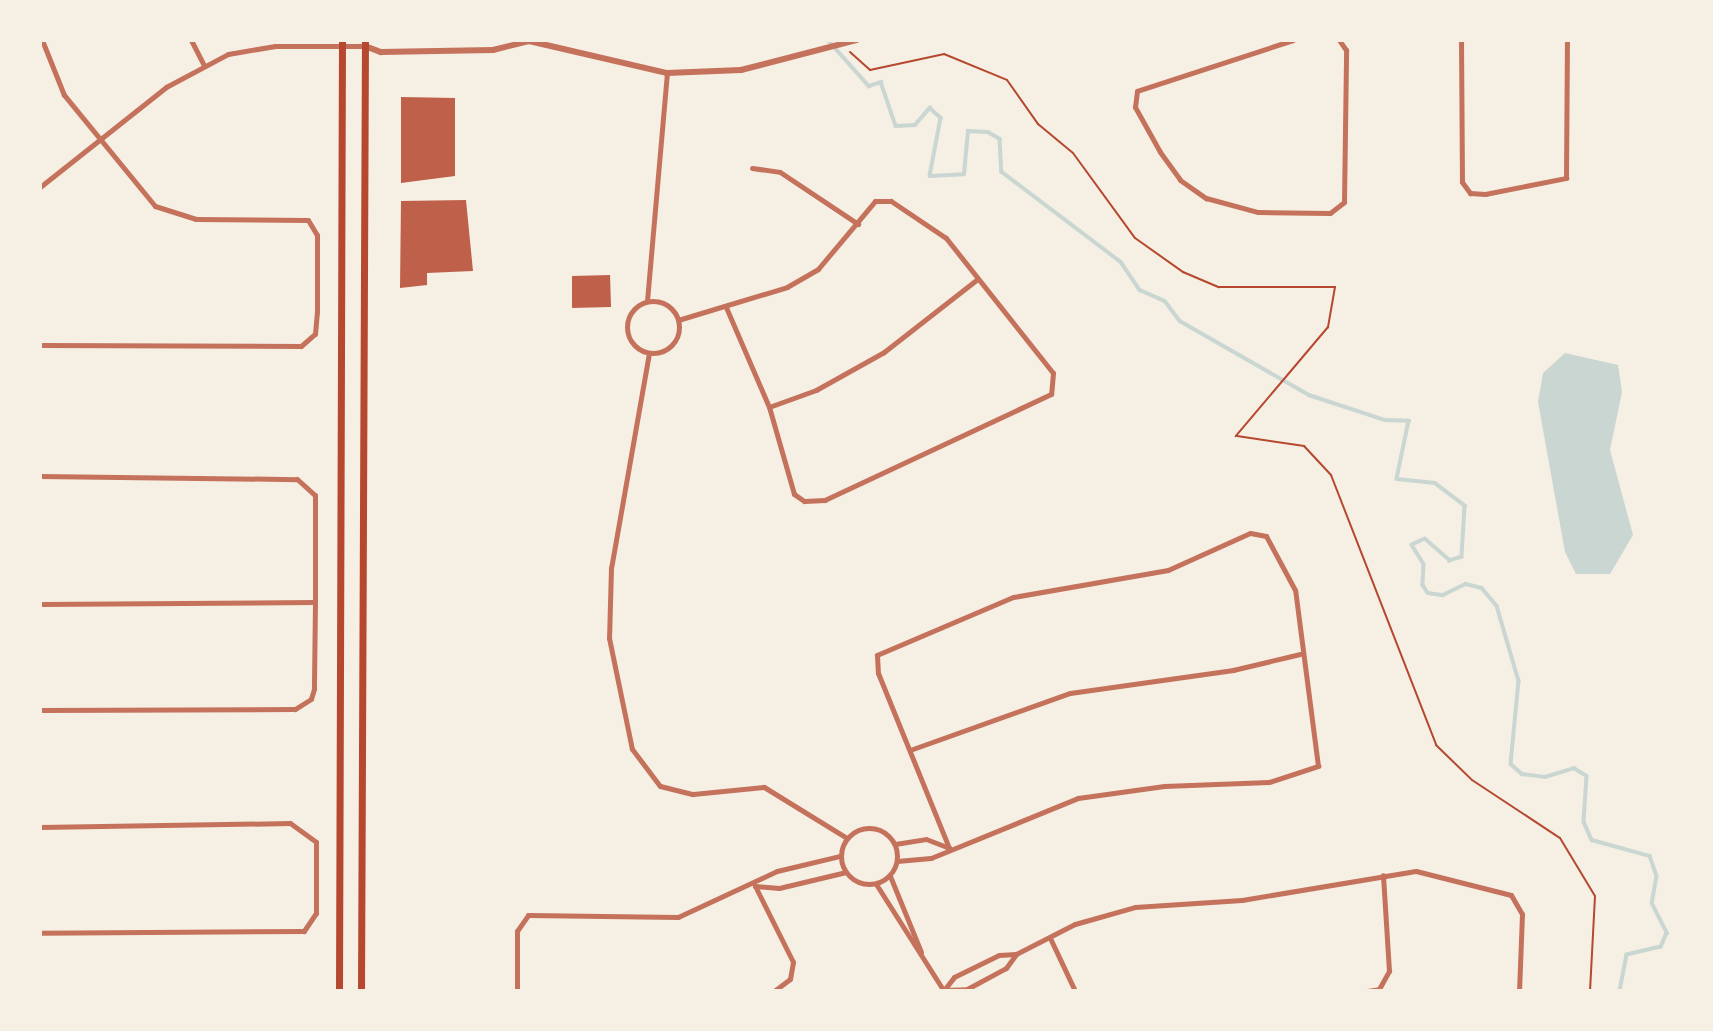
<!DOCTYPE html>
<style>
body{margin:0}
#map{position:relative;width:1713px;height:1031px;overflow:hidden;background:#f6efe4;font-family:Lato,sans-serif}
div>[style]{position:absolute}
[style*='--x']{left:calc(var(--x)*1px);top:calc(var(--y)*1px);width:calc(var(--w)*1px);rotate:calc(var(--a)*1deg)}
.water>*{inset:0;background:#c9d6d2}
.stream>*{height:3.5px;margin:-1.75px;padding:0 1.75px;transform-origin:1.75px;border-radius:1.75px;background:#c9d6d2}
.building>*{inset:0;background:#bf614a}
.path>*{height:2px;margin:-1px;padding:0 1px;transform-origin:1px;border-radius:1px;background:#b5482f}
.minor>*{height:5px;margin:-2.5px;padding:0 2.5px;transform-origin:2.5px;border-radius:2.5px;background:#c5725c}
.minor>.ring{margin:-2.5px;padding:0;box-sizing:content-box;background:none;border:5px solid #c5725c;border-radius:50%}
.tertiary>*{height:6px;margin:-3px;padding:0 3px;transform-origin:3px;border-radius:3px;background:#c5725c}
.secondary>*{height:7px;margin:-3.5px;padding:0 3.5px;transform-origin:3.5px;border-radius:3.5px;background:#b5482f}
span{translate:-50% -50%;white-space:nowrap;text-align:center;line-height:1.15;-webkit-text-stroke:5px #f6efe4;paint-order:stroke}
.frame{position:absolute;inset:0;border:42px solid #f6efe4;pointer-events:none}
</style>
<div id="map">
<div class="water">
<i style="clip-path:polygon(1565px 353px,1618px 365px,1622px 392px,1610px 450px,1633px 535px,1610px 574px,1576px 574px,1565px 552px,1538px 402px,1543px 373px)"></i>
</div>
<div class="stream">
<i style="--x:828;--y:40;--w:62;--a:48.3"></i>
<i style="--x:869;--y:86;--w:13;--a:-18"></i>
<i style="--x:881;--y:82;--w:46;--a:71.2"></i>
<i style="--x:896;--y:126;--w:19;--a:-3"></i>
<i style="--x:915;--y:125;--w:23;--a:-49"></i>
<i style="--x:930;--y:108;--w:15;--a:42"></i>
<i style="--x:941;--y:118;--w:59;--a:100.7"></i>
<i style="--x:930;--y:176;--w:34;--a:-3"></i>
<i style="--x:964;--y:174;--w:43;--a:-84.7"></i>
<i style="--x:968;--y:131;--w:20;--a:3"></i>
<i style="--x:988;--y:132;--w:14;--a:30"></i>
<i style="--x:1000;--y:139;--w:33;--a:87"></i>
<i style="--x:1002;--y:172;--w:149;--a:37.1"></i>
<i style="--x:1121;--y:262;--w:34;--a:56"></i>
<i style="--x:1140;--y:290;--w:27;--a:24"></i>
<i style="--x:1165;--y:301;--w:25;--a:53"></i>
<i style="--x:1180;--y:321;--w:149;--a:29.8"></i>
<i style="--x:1309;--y:395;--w:80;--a:18.2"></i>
<i style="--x:1385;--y:420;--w:24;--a:2"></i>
<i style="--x:1409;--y:421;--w:59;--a:101.7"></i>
<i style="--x:1397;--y:479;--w:38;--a:6"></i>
<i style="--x:1435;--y:483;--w:38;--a:37"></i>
<i style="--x:1465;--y:506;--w:51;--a:93.4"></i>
<i style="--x:1462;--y:557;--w:13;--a:162"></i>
<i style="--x:1450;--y:561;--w:33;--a:-139"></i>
<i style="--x:1425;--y:539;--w:14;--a:155"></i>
<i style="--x:1412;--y:545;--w:22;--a:58"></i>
<i style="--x:1424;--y:564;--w:21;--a:93"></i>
<i style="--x:1423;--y:585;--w:9;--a:58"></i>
<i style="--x:1428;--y:593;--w:15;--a:8"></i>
<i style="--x:1443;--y:595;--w:25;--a:-26"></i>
<i style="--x:1466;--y:584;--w:16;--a:14"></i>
<i style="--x:1482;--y:588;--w:23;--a:50"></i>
<i style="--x:1497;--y:606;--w:78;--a:73.7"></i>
<i style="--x:1519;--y:681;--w:83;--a:95.5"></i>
<i style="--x:1511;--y:764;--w:15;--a:42"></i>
<i style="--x:1522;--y:774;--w:23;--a:7"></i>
<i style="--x:1545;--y:777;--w:30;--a:-17"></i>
<i style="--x:1574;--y:768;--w:15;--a:32"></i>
<i style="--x:1587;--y:776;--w:46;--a:93.7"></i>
<i style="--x:1584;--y:822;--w:20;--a:66"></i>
<i style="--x:1592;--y:840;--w:60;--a:15.4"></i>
<i style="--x:1650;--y:856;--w:21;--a:71"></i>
<i style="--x:1657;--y:876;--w:27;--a:100"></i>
<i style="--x:1652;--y:903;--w:34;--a:63"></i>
<i style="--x:1667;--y:933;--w:15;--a:113"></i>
<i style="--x:1661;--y:947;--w:35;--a:167"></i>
<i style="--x:1627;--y:955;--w:37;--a:101"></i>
</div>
<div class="building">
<i style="clip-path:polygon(401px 97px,455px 98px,455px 176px,401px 183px)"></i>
<i style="clip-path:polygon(466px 200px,473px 271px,427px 273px,427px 285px,400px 288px,401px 201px)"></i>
<i style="clip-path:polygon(610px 275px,611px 307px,572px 308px,572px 276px)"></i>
</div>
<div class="path">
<i style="--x:850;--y:52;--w:27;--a:42"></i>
<i style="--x:870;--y:70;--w:76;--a:-12.2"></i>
<i style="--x:944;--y:54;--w:68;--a:22.4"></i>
<i style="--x:1007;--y:80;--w:54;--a:54.8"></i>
<i style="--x:1038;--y:124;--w:45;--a:39.6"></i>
<i style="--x:1073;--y:153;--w:105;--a:53.9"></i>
<i style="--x:1135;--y:238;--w:59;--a:35.3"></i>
<i style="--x:1183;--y:272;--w:39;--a:23"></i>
<i style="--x:1219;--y:287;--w:116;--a:0"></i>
<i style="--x:1335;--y:287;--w:41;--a:99.9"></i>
<i style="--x:1328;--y:327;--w:143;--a:130.2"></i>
<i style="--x:1237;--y:436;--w:68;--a:8.5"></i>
<i style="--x:1304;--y:446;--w:40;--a:47"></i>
<i style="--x:1331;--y:475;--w:290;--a:68.7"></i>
<i style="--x:1436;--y:745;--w:50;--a:44.2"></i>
<i style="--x:1472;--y:780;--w:105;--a:33.4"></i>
<i style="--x:1560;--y:838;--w:68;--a:58.9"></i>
<i style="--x:1595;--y:896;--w:95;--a:93"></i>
</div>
<div class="minor">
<i style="--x:191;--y:40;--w:28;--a:63"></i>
<i style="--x:1293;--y:40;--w:164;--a:161.9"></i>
<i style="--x:1137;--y:91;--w:16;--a:97"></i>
<i style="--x:1135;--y:107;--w:51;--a:60.9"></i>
<i style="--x:1160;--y:152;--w:34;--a:54"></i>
<i style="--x:1180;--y:180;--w:32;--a:35"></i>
<i style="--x:1206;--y:198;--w:54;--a:15.1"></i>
<i style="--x:1258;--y:212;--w:72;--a:0.8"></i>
<i style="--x:1330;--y:213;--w:18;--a:-38"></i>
<i style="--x:1344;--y:202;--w:152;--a:-89.2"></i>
<i style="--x:1346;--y:50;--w:12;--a:-125"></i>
<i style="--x:1461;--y:40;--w:142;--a:89.6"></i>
<i style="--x:1462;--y:182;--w:14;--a:54"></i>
<i style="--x:1470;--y:193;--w:15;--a:4"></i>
<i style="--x:1485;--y:194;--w:83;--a:-11.2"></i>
<i style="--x:1566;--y:178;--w:138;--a:-89.6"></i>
<i style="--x:752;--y:168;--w:28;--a:8"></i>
<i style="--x:780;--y:172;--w:94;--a:33.7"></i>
<i style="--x:40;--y:187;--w:161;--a:-38.4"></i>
<i style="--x:166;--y:87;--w:70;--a:-28"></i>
<i style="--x:228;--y:54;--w:48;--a:-9.7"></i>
<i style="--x:275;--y:46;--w:90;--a:0"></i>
<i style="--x:647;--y:301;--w:229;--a:-85"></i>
<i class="ring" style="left:627px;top:301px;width:47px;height:47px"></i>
<i style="--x:678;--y:320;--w:114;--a:-16.8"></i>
<i style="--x:787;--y:287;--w:36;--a:-30"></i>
<i style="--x:818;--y:269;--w:89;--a:-50"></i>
<i style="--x:875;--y:201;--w:16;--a:0"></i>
<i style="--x:891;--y:201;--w:66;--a:33.9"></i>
<i style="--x:946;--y:238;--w:172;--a:51.6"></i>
<i style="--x:1053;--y:373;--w:21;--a:95"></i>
<i style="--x:1051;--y:394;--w:250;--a:154.9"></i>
<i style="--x:825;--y:500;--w:21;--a:177"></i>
<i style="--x:804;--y:501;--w:12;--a:-145"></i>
<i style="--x:794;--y:494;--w:91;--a:-106"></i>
<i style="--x:769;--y:407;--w:109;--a:-113.3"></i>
<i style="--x:40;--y:345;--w:261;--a:0.2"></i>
<i style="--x:301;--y:346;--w:18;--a:-41"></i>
<i style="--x:315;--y:334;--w:22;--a:-85"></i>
<i style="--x:317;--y:312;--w:77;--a:-90"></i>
<i style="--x:317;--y:235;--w:17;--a:-121"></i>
<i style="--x:308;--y:220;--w:112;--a:-179.5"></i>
<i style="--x:196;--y:219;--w:43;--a:-162.4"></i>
<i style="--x:155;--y:206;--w:144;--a:-129.3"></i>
<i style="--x:64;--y:95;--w:59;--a:-111.8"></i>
<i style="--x:649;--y:353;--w:218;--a:100"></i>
<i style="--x:611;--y:568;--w:70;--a:91.6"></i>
<i style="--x:609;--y:638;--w:113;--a:78.3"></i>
<i style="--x:632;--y:749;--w:46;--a:52.9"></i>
<i style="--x:660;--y:786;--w:34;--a:14"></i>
<i style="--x:693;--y:794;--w:71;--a:-5.6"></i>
<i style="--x:764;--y:787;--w:97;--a:31.6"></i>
<i style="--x:769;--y:407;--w:50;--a:-19.9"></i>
<i style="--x:816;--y:390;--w:78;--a:-29.2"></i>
<i style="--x:884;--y:352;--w:117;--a:-38"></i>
<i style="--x:40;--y:476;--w:257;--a:0.7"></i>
<i style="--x:297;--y:479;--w:24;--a:42"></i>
<i style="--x:315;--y:495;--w:107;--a:90"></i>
<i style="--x:315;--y:602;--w:87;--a:90.7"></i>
<i style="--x:314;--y:689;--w:10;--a:107"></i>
<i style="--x:311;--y:699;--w:19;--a:148"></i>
<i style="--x:295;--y:709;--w:255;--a:179.8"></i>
<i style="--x:40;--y:604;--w:275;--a:-0.4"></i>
<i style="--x:910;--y:750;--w:170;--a:-19.6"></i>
<i style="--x:1070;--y:693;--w:165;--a:-8"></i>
<i style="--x:1233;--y:670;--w:69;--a:-13.4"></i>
<i style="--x:40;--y:827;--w:250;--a:-0.9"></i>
<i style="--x:290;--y:823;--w:32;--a:36"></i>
<i style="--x:316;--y:842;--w:71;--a:90"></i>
<i style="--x:316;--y:913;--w:22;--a:124"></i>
<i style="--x:304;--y:931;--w:264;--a:179.6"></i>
<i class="ring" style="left:841px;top:828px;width:51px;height:51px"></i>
<i style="--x:895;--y:844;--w:31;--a:-9"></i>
<i style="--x:926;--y:839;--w:25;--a:21"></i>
<i style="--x:897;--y:861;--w:34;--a:-5"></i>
<i style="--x:931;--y:858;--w:159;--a:-22.2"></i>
<i style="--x:1078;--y:798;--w:87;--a:-7.9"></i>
<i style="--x:1164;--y:786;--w:105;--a:-2.2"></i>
<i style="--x:1269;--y:782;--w:52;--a:-18.1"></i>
<i style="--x:1318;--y:766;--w:177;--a:-97.4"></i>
<i style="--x:1295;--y:590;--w:61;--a:-118.2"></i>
<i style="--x:1266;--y:536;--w:16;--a:-169"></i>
<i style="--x:1250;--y:533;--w:90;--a:155.7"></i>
<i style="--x:1168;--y:570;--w:157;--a:170.1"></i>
<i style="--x:1013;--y:597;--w:148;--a:156.9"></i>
<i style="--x:877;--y:655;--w:18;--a:87"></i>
<i style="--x:878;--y:673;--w:189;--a:67.9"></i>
<i style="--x:890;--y:876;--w:82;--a:67.8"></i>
<i style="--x:876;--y:884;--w:127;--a:57.6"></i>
<i style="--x:755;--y:886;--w:85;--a:63.4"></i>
<i style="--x:793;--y:962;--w:17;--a:100"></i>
<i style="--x:790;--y:979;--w:20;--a:143"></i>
<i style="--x:755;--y:886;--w:24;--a:5"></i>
<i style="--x:779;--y:888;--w:69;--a:-13.4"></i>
<i style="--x:1050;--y:938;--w:59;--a:64.7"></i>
<i style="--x:944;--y:990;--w:16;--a:-52"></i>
<i style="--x:954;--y:977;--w:50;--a:-26.1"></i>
<i style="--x:999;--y:955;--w:17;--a:-3"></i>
<i style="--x:1016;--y:954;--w:66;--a:-27"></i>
<i style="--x:1075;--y:924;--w:62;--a:-15.8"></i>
<i style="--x:1135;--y:907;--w:107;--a:-3.7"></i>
<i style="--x:1242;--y:900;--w:176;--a:-9.5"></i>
<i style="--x:1416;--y:871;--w:98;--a:14.2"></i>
<i style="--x:1511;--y:895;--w:22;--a:60"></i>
<i style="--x:1522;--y:914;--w:77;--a:92.2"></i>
<i style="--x:944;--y:990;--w:23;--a:-2"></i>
<i style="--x:967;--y:989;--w:44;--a:-28.3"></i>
<i style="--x:1006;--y:968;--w:17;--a:-54"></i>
<i style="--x:517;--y:991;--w:60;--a:-90"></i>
<i style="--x:517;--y:931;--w:19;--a:-55"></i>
<i style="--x:528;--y:915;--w:150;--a:0.8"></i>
<i style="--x:678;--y:917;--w:109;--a:-24.9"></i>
<i style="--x:777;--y:871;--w:65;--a:-13.4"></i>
<i style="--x:1367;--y:991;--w:12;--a:-9"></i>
<i style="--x:1379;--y:989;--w:21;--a:-61"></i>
<i style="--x:1389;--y:971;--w:96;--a:-93.6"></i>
</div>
<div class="tertiary">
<i style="--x:365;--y:46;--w:17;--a:21"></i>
<i style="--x:381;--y:52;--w:112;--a:-1"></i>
<i style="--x:493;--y:50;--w:37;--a:-14"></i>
<i style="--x:529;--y:41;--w:142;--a:13.1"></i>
<i style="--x:667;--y:73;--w:74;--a:-2.3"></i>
<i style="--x:741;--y:70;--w:120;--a:-14.5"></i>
</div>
<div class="secondary">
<i style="--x:339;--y:991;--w:951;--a:-89.82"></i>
<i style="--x:361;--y:991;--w:951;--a:-89.76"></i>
</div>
<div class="frame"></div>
</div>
